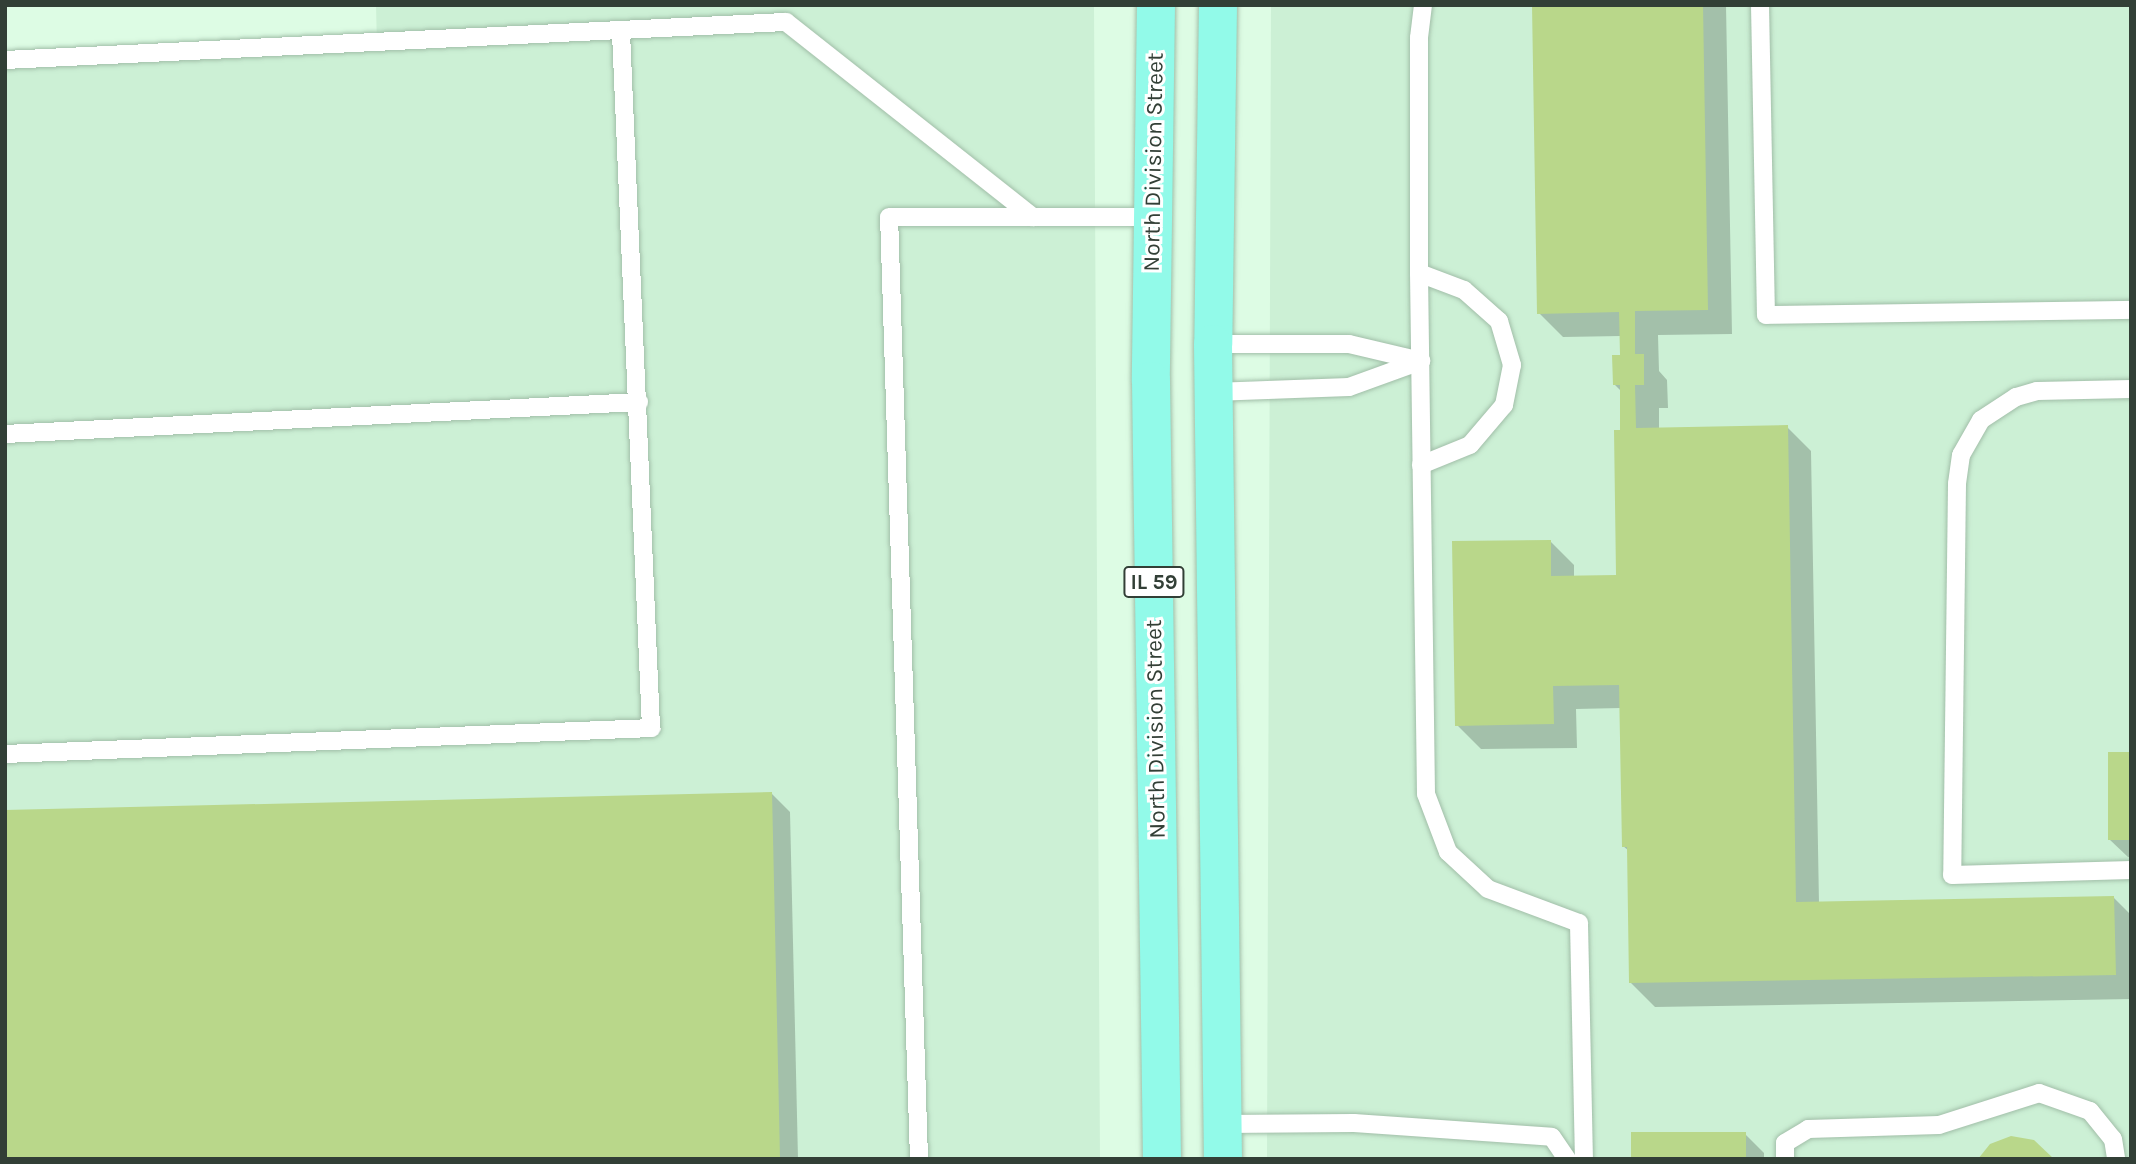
<!DOCTYPE html>
<style>
body{margin:0}
#map{position:relative;width:2136px;height:1164px;overflow:hidden;background:#ddfce4;font-family:Karla,sans-serif}
div>[style]{position:absolute}
[style*='--x']{left:calc(var(--x)*1px);top:calc(var(--y)*1px);width:calc(var(--w)*1px);rotate:calc(var(--a)*1deg)}
.built>*{inset:0;background:#ccf0d5}
.shadow>*{inset:0;background:#0003}
.building>*{inset:0;background:#b9d78a}
.roads{filter:drop-shadow(0 0 2px #a1bea8) drop-shadow(0 0 2px #a1bea8)}
.lane>*{height:18px;margin:-9px;padding:0 9px;transform-origin:9px;border-radius:9px;background:#fff}
.primary>*{height:38px;margin:-19px;padding:0 19px;transform-origin:19px;border-radius:19px;background:#92fae9}
span{translate:-50% -50%;white-space:nowrap;text-align:center;line-height:1.15;-webkit-text-stroke:6px #fff;paint-order:stroke}
.shield-label span{padding:2px 5px;background:#fff;border:2px solid;border-radius:5px;-webkit-text-stroke-width:0}
.shield-label{font-size:21px;color:#323f36;font-weight:700}
.street-label{font-size:23px;color:#323f36}
.frame{position:absolute;inset:0;border:7px solid #323f36;pointer-events:none}
</style>
<div id="map">
<div class="built">
<i style="clip-path:polygon(376px 5px,1094px 5px,1100px 1159px,5px 1159px,5px 65px,377px 47px)"></i>
<i style="clip-path:polygon(1271px 5px,2131px 5px,2131px 1159px,1267px 1159px)"></i>
</div>
<div class="shadow">
<i style="clip-path:polygon(1534px 5px,1726px 5px,1732px 334px,1658px 335px,1659px 371px,1667px 380px,1668px 408px,1659px 408px,1659px 430px,1787px 427px,1811px 451px,1819px 903px,2114px 898px,2131px 915px,2131px 999px,1655px 1007px,1631px 983px,1629px 851px,1623px 846px,1621px 708px,1576px 709px,1577px 748px,1481px 749px,1457px 725px,1550px 541px,1574px 565px,1574px 577px,1618px 577px,1622px 392px,1614px 384px,1621px 357px,1621px 336px,1563px 337px,1539px 313px)"></i>
<i style="clip-path:polygon(2131px 754px,2131px 857px,2128px 857px,2109px 839px)"></i>
<i style="clip-path:polygon(771px 793px,790px 812px,798px 1159px,5px 1159px)"></i>
<i style="clip-path:polygon(1745px 1134px,1764px 1153px,1764px 1159px,1633px 1159px)"></i>
</div>
<div class="building">
<i style="clip-path:polygon(1532px 5px,1703px 5px,1708px 310px,1635px 311px,1635px 354px,1644px 354px,1644px 385px,1635px 385px,1636px 428px,1788px 425px,1796px 902px,2114px 896px,2116px 975px,1629px 983px,1627px 847px,1622px 847px,1619px 685px,1553px 686px,1554px 724px,1455px 726px,1452px 541px,1551px 540px,1551px 576px,1616px 575px,1614px 430px,1620px 430px,1620px 385px,1613px 385px,1612px 355px,1620px 355px,1619px 312px,1537px 314px)"></i>
<i style="clip-path:polygon(2108px 752px,2131px 752px,2131px 840px,2108px 840px)"></i>
<i style="clip-path:polygon(772px 792px,780px 1159px,5px 1159px,5px 810px)"></i>
<i style="clip-path:polygon(1631px 1132px,1746px 1132px,1746px 1159px,1631px 1159px)"></i>
<i style="clip-path:polygon(2011px 1136px,2034px 1140px,2054px 1159px,1978px 1159px,1990px 1144px)"></i>
</div>
<div class="roads">
<div class="lane">
<i style="--x:1423;--y:5;--w:33;--a:97"></i>
<i style="--x:1419;--y:38;--w:235;--a:90"></i>
<i style="--x:1419;--y:273;--w:521;--a:89.23"></i>
<i style="--x:1426;--y:794;--w:62;--a:69.2"></i>
<i style="--x:1448;--y:852;--w:54;--a:42.8"></i>
<i style="--x:1488;--y:889;--w:97;--a:20.5"></i>
<i style="--x:1579;--y:923;--w:236;--a:88.8"></i>
<i style="--x:1760;--y:5;--w:310;--a:88.9"></i>
<i style="--x:1766;--y:315;--w:365;--a:-0.8"></i>
<i style="--x:5;--y:60;--w:782;--a:-2.79"></i>
<i style="--x:786;--y:22;--w:315;--a:38.3"></i>
<i style="--x:1419;--y:273;--w:48;--a:20.7"></i>
<i style="--x:1464;--y:290;--w:47;--a:41.5"></i>
<i style="--x:1499;--y:321;--w:46;--a:73.5"></i>
<i style="--x:1512;--y:365;--w:41;--a:101.3"></i>
<i style="--x:1504;--y:405;--w:52;--a:130.4"></i>
<i style="--x:1470;--y:445;--w:53;--a:157.8"></i>
<i style="--x:1213;--y:344;--w:136;--a:0"></i>
<i style="--x:1349;--y:344;--w:74;--a:13.3"></i>
<i style="--x:2131;--y:389;--w:94;--a:178.8"></i>
<i style="--x:2037;--y:391;--w:22;--a:164"></i>
<i style="--x:2016;--y:397;--w:42;--a:146.7"></i>
<i style="--x:1981;--y:420;--w:40;--a:119.7"></i>
<i style="--x:1961;--y:455;--w:29;--a:98"></i>
<i style="--x:1957;--y:484;--w:391;--a:90.7"></i>
<i style="--x:1952;--y:875;--w:179;--a:-1.6"></i>
<i style="--x:1213;--y:392;--w:136;--a:-2.1"></i>
<i style="--x:1349;--y:387;--w:77;--a:-19.9"></i>
<i style="--x:5;--y:434;--w:635;--a:-2.89"></i>
<i style="--x:5;--y:754;--w:647;--a:-2.3"></i>
<i style="--x:651;--y:728;--w:697;--a:-92.47"></i>
<i style="--x:1223;--y:1124;--w:131;--a:-0.4"></i>
<i style="--x:1354;--y:1123;--w:198;--a:4"></i>
<i style="--x:1552;--y:1137;--w:27;--a:56"></i>
<i style="--x:919;--y:1159;--w:942;--a:-91.82"></i>
<i style="--x:889;--y:217;--w:264;--a:0"></i>
<i style="--x:1785;--y:1159;--w:16;--a:-90"></i>
<i style="--x:1785;--y:1143;--w:27;--a:-31"></i>
<i style="--x:1808;--y:1129;--w:131;--a:-1.7"></i>
<i style="--x:1939;--y:1125;--w:105;--a:-17.7"></i>
<i style="--x:2039;--y:1093;--w:54;--a:19.4"></i>
<i style="--x:2090;--y:1111;--w:36;--a:51"></i>
<i style="--x:2113;--y:1139;--w:20;--a:81"></i>
</div>
<div class="primary">
<i style="--x:1156;--y:5;--w:376;--a:90.8"></i>
<i style="--x:1151;--y:381;--w:778;--a:89.19"></i>
<i style="--x:1218;--y:5;--w:339;--a:90.8"></i>
<i style="--x:1213;--y:344;--w:815;--a:89.3"></i>
</div>
</div>
<div class="shield-label">
<span style="left:1154px;top:582px">IL 59</span>
</div>
<div class="street-label">
<span style="left:1154px;top:162px;rotate:-89deg">North Division Street</span>
<span style="left:1156px;top:729px;rotate:-91deg">North Division Street</span>
</div>
<div class="frame"></div>
</div>
